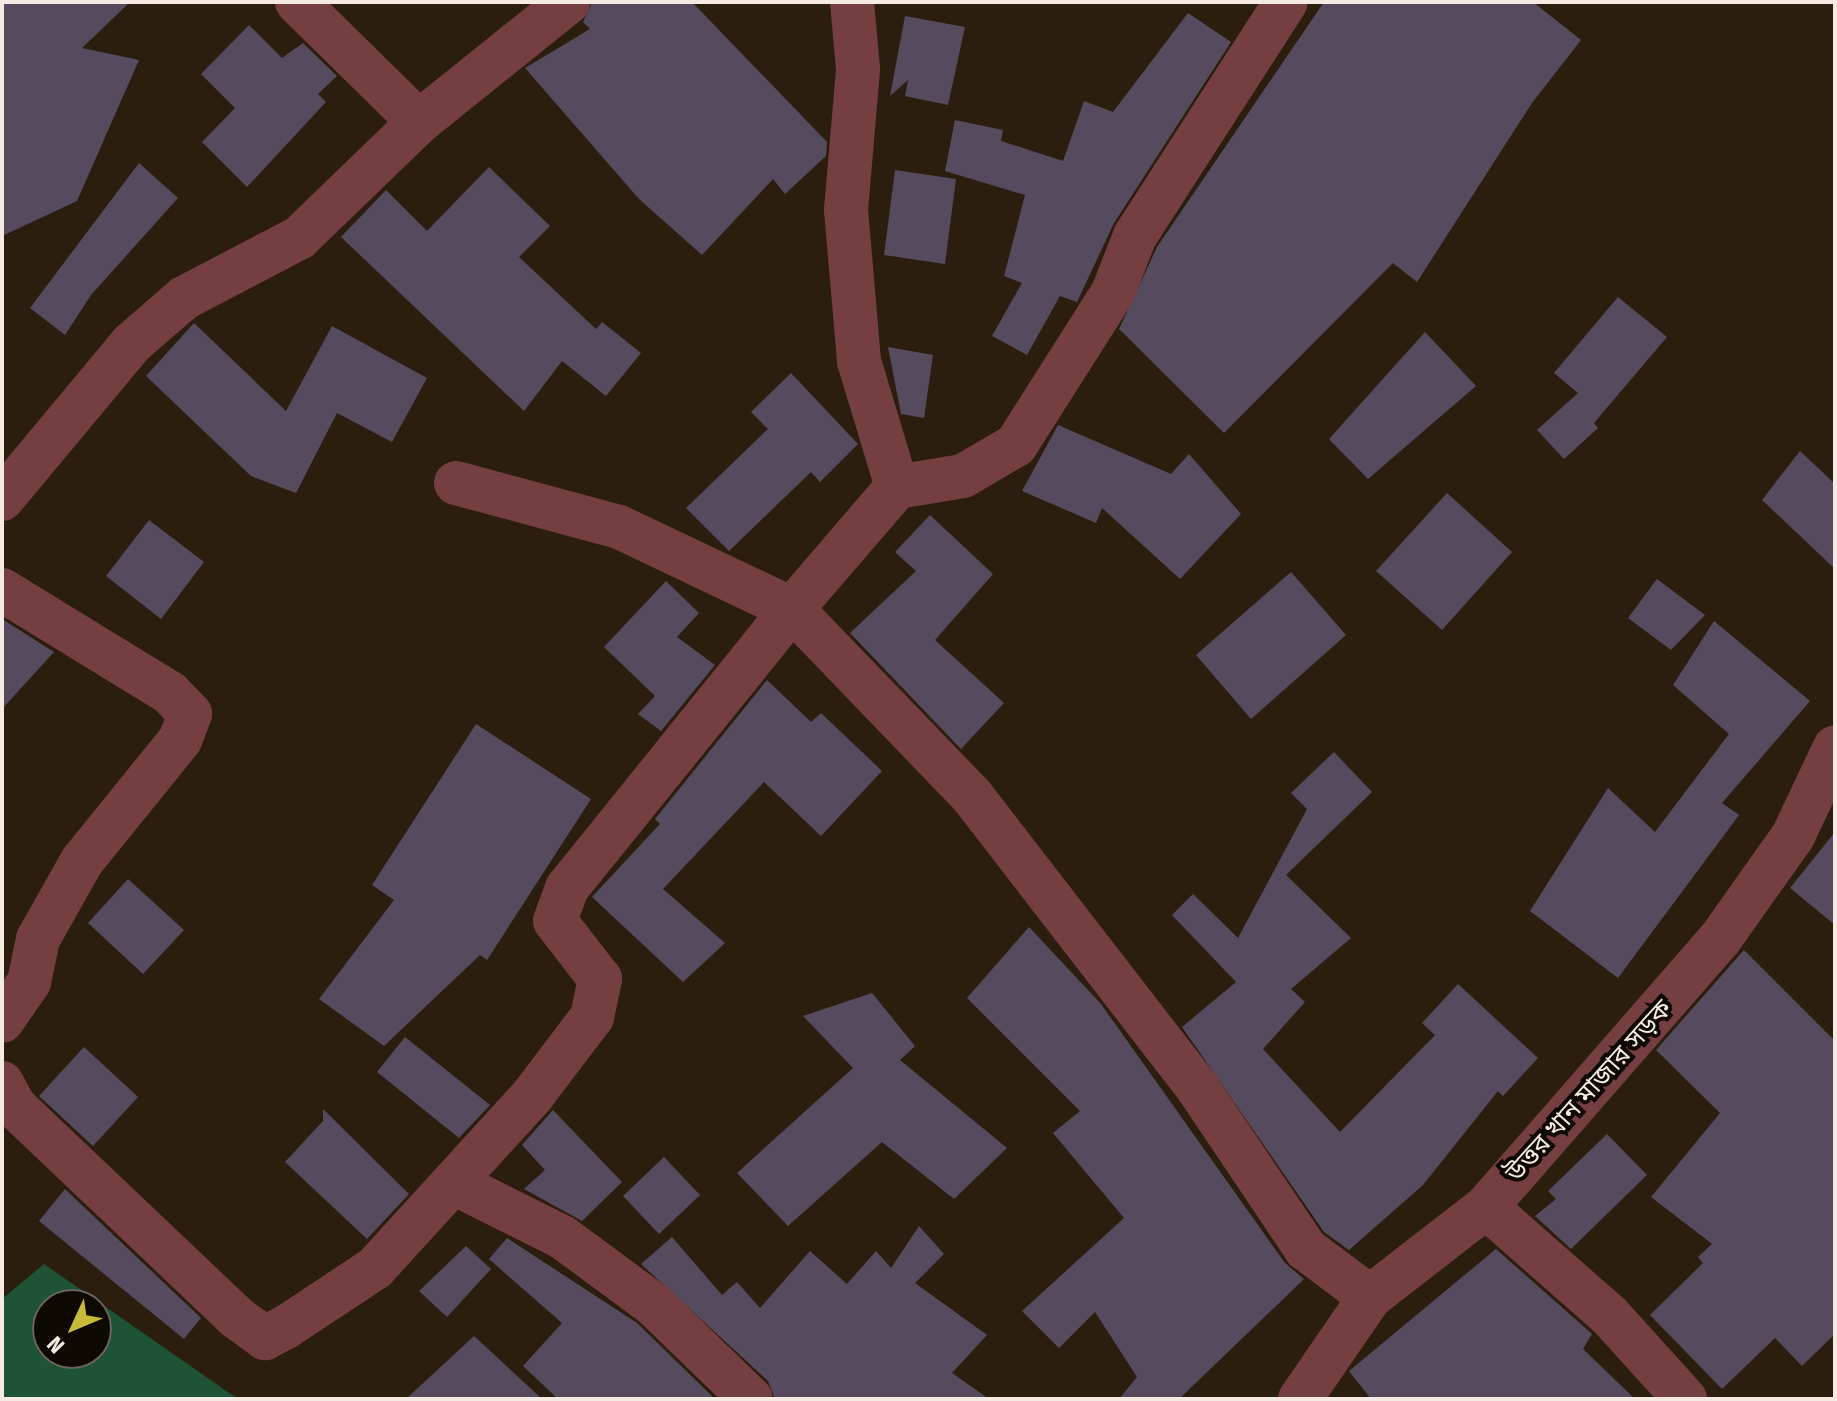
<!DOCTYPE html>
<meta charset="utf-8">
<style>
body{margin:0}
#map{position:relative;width:1837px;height:1401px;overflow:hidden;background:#2b1e0f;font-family:"Fira Sans Condensed","Noto Sans Bengali",sans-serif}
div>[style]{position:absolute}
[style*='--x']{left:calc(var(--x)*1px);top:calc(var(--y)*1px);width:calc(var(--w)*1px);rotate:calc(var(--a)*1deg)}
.green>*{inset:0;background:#1e5335}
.building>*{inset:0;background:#564b5e}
.minor>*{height:44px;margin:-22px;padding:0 22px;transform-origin:22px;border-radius:22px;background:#753e40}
span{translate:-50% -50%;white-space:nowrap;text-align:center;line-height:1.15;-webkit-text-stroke:8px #0f0904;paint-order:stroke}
.street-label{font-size:26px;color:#f5ebe2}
.frame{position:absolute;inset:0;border:4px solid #f5ebe2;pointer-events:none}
.north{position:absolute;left:32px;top:1289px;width:80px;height:80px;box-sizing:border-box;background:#0f0904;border:2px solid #6b635d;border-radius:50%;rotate:226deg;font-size:22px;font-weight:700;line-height:32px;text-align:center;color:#f5ebe2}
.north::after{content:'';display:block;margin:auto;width:28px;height:36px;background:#c8bb3b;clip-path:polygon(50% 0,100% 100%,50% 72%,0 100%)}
</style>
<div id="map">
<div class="green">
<i style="clip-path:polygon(evenodd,44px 1264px,235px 1397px,238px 1399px,2px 1399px,2px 1299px,44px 1264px,48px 1305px,96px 1305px,96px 1353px,48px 1353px,48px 1305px)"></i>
</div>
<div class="building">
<i style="clip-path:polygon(2px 2px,130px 2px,82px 48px,139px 60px,77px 201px,2px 236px)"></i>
<i style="clip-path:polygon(592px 2px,692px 2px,827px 142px,826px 156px,785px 194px,773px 179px,702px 255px,639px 199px,525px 68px,590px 29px,583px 22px)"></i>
<i style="clip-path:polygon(1324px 2px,1533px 2px,1581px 40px,1532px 103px,1417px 282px,1393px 263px,1224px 433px,1119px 329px,1157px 247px)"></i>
<i style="clip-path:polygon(1188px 13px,1231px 42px,1114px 223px,1077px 302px,1060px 296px,1027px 355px,992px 336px,1022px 283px,1004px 276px,1025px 195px,945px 171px,955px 120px,1003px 130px,1001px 141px,1063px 161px,1084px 101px,1113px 112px)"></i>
<i style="clip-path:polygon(905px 16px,965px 27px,948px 105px,905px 96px,908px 80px,890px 96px)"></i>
<i style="clip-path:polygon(249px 25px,282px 58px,303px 43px,337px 76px,318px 94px,326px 102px,247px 187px,202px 142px,235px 108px,201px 74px)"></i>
<i style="clip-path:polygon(139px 163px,178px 198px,91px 295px,65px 335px,30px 308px)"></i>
<i style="clip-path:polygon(489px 167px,550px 226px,519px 257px,596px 329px,602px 322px,641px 353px,606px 396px,562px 361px,524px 411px,341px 237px,386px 190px,427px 231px)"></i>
<i style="clip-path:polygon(895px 170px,956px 179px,945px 264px,884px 255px)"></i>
<i style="clip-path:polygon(1618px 297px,1667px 337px,1594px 423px,1598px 428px,1564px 459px,1537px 430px,1578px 393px,1554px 373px)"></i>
<i style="clip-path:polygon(194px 323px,286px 411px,332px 326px,427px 378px,392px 442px,337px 413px,296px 493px,251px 476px,146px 376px)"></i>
<i style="clip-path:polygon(1425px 332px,1476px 386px,1368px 479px,1329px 439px)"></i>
<i style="clip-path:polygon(888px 347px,933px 355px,924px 418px,901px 414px)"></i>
<i style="clip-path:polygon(791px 373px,858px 444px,820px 482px,811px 472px,729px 551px,686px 508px,768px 429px,751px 412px)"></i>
<i style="clip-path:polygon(1058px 425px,1171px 474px,1189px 454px,1241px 514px,1180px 579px,1102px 508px,1096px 523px,1022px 491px)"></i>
<i style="clip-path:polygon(1800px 451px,1835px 484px,1835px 569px,1762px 500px)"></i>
<i style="clip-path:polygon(1447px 493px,1512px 552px,1442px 630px,1376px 571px)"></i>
<i style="clip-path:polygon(930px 515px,993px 574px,935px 640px,1004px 703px,961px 749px,850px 633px,916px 571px,895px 552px)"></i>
<i style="clip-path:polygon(149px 520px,204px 562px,161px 619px,106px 576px)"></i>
<i style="clip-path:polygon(1291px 572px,1346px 635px,1251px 719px,1196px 655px)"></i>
<i style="clip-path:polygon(1657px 579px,1705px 615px,1671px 650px,1628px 618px)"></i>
<i style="clip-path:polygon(666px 581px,699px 613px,677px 637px,715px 665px,661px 731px,638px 714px,655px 696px,604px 647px)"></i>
<i style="clip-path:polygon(2px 619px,54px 652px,2px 709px)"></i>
<i style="clip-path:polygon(1714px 621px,1810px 701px,1722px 803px,1739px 815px,1618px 978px,1530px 911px,1608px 788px,1655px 832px,1729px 734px,1673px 685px)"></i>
<i style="clip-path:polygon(767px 680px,811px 722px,821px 713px,882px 771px,821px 836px,764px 782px,663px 889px,725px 943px,683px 982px,592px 897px,660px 824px,655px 819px)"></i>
<i style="clip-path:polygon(476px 724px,591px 799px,487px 960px,480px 955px,384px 1046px,319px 999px,394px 900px,372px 885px)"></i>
<i style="clip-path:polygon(1334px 752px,1372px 792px,1286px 875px,1351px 938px,1291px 989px,1305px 1002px,1263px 1049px,1340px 1132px,1435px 1035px,1422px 1023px,1458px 984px,1538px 1058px,1503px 1096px,1498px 1091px,1423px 1185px,1349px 1250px,1324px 1232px,1182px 1027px,1236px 982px,1172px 915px,1193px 894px,1238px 938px,1307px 809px,1291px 793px)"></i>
<i style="clip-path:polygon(1835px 832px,1835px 925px,1790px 888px)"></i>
<i style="clip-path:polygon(128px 879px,184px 930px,143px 974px,88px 923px)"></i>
<i style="clip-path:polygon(1029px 927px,1101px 1004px,1285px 1263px,1304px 1279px,1179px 1399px,1119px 1399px,1137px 1377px,1095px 1312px,1059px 1348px,1022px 1311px,1124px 1218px,1053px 1133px,1080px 1111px,967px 998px)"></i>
<i style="clip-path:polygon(1744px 950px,1835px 1041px,1835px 1334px,1802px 1366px,1775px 1338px,1722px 1389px,1650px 1315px,1703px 1263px,1698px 1257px,1712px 1244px,1651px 1197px,1720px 1113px,1656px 1050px)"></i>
<i style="clip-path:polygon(872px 993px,915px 1046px,900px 1060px,1007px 1148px,954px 1199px,882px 1142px,788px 1226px,737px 1173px,853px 1068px,803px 1016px)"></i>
<i style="clip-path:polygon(405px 1037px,490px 1105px,459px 1138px,377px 1072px)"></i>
<i style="clip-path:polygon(84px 1047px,138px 1097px,93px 1146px,39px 1096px)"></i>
<i style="clip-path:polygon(323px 1109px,409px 1194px,367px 1239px,285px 1162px,323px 1121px)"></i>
<i style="clip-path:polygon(553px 1110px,622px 1182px,582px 1221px,524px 1189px,545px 1170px,522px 1145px)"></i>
<i style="clip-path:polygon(1607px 1134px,1647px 1175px,1571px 1249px,1535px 1216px,1556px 1199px,1548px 1191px)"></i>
<i style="clip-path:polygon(664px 1157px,700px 1195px,659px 1234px,623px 1196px)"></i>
<i style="clip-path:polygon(65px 1189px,201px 1318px,184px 1339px,39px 1221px)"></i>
<i style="clip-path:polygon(919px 1226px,944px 1254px,915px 1283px,987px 1335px,952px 1373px,989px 1399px,775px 1399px,768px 1381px,641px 1264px,672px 1237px,722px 1295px,737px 1282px,760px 1308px,810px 1251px,847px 1284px,876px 1251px,891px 1268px)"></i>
<i style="clip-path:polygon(507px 1238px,637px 1323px,715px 1399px,558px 1399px,523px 1366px,562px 1323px,489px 1259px)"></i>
<i style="clip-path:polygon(466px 1246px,491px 1269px,447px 1317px,419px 1291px)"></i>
<i style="clip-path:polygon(1496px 1249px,1592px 1334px,1583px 1349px,1635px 1399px,1371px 1399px,1349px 1371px)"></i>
<i style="clip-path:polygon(474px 1336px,542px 1399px,406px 1399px)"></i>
</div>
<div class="minor">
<i style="--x:297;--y:2;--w:171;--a:44.5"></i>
<i style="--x:456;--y:483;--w:169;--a:15.1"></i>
<i style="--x:619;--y:527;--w:191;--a:25.4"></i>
<i style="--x:792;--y:609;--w:161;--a:-49.3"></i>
<i style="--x:897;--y:487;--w:132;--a:-106.8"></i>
<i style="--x:859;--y:361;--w:152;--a:-94.9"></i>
<i style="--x:846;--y:210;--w:142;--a:-85.1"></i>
<i style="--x:858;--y:69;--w:67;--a:-95.1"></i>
<i style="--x:897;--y:487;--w:67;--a:-9.5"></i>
<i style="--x:963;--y:476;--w:61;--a:-30.3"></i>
<i style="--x:1016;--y:445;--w:181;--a:-57.6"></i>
<i style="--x:1113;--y:292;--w:60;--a:-68.6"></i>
<i style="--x:1135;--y:236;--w:278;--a:-57.2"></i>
<i style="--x:2;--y:499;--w:202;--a:-50.2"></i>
<i style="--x:131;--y:344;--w:70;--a:-41"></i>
<i style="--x:184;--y:298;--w:130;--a:-27.6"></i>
<i style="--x:299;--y:238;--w:167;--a:-44"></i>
<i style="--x:419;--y:122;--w:191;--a:-38.8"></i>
<i style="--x:2;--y:590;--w:197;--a:31.5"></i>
<i style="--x:170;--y:693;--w:29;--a:46"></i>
<i style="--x:190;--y:714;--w:28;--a:111"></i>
<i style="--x:180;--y:740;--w:156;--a:129"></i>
<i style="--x:82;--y:861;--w:90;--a:119.4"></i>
<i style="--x:38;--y:939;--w:44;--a:101.8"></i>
<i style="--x:29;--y:982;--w:47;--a:124.7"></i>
<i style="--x:2;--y:1083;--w:27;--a:62"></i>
<i style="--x:15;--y:1107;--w:305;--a:43.5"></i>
<i style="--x:236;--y:1317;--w:36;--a:36"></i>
<i style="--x:265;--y:1338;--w:24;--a:-28"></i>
<i style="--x:286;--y:1327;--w:107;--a:-33.5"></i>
<i style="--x:375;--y:1268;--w:233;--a:-47.6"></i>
<i style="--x:532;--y:1096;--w:99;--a:-52.8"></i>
<i style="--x:592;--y:1017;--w:39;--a:-78"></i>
<i style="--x:600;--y:979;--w:73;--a:-127.8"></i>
<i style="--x:555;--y:921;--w:35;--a:-70"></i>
<i style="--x:567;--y:888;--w:358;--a:-51.1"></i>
<i style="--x:792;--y:609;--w:260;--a:46.1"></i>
<i style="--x:972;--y:796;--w:371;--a:52.3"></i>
<i style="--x:1199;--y:1090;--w:192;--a:56.1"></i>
<i style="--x:1306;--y:1249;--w:80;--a:36.9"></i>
<i style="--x:454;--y:1183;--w:121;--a:26.6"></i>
<i style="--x:562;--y:1237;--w:113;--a:36.4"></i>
<i style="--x:653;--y:1304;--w:136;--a:44.1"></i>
<i style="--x:1486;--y:1207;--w:165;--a:41.3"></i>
<i style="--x:1610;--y:1316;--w:112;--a:47.9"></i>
<i style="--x:1300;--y:1399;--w:124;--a:-55.5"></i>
<i style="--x:1370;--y:1297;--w:147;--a:-37.8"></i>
<i style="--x:1486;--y:1207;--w:356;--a:-48.9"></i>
<i style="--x:1720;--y:939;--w:126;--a:-54.7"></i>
<i style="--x:1793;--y:836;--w:98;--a:-64.7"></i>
</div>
<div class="street-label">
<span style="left:1589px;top:1091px;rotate:-48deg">উত্তর খান মাজার সড়ক</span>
</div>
<div class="frame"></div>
<div class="north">N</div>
</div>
